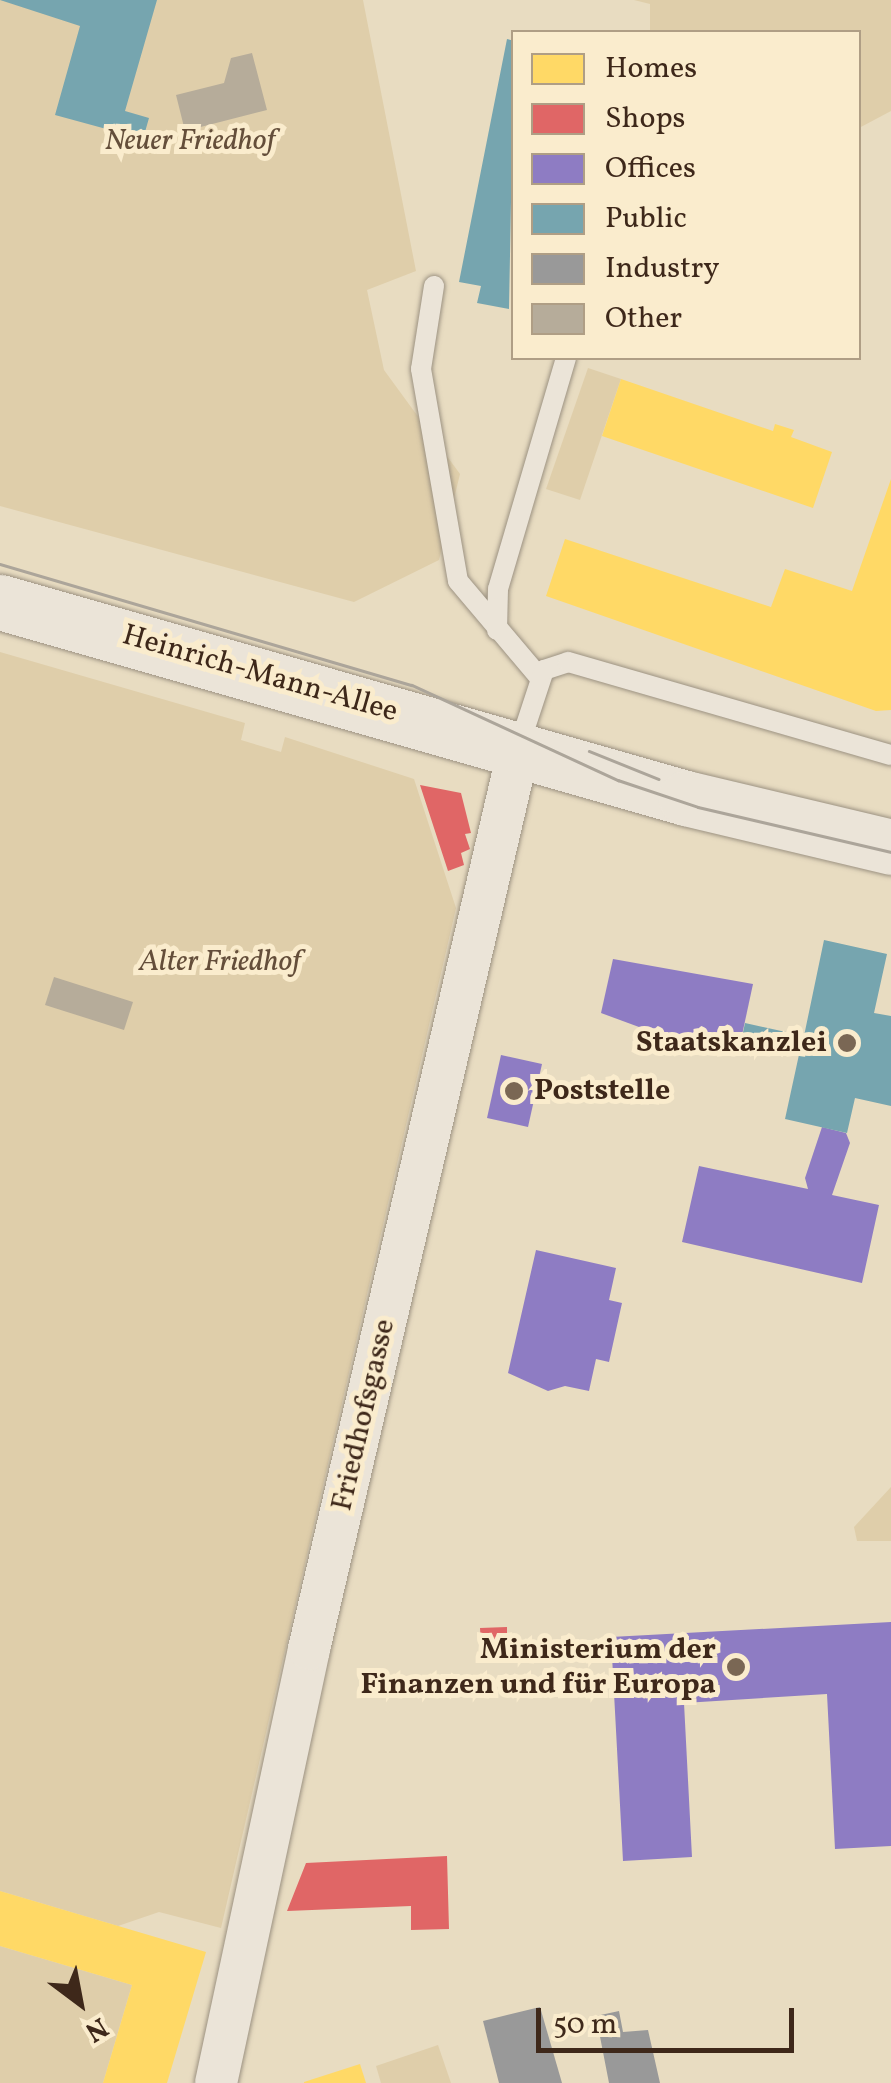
<!DOCTYPE html>
<meta charset="utf-8">
<style>
body{margin:0}
#map{position:relative;width:891px;height:2083px;overflow:hidden;background:#e8dcc1;font-family:Vollkorn,serif}
div>[style]{position:absolute}
[style*='--x']{left:calc(var(--x)*1px);top:calc(var(--y)*1px);width:calc(var(--w)*1px);rotate:calc(var(--a)*1deg)}
.green>*{inset:0;background:#dfceaa}
.homes>*{inset:0;background:#ffd966}
.shops>*{inset:0;background:#e06666}
.offices>*{inset:0;background:#8e7cc3}
.public>*{inset:0;background:#76a5af}
.industry>*{inset:0;background:#999}
.building>*{inset:0;background:#b6ac9a}
.roads{filter:drop-shadow(0 0 2px #9c9282) drop-shadow(0 0 2px #9c9282)}
.service>*{height:20px;margin:-10px;padding:0 10px;transform-origin:10px;border-radius:10px;background:#ebe4d8}
.minor>*{height:42px;margin:-21px;padding:0 21px;transform-origin:21px;border-radius:21px;background:#ebe4d8}
.secondary>*{height:55px;margin:-27.5px;padding:0 27.5px;transform-origin:27.5px;border-radius:27.5px;background:#ebe4d8}
.tram>*{height:2.5px;margin:-1.25px;padding:0 1.25px;transform-origin:1.25px;border-radius:1.25px;background:#aca59a}
.dots>*{width:28px;height:28px;translate:-50% -50%;box-sizing:border-box;border:5px solid #faeccd;border-radius:50%}
span{translate:-50% -50%;white-space:nowrap;text-align:center;line-height:1.15;-webkit-text-stroke:10px #faeccd;paint-order:stroke}
.park-label{font-size:30px;color:#644e3a;font-style:italic}
.street-label{font-size:30px;color:#3e281a}
.poi-label{font-size:30px;color:#3e281a;font-weight:700}
.right{translate:-100% -50%;text-align:right}
.left{translate:0 -50%;text-align:left}
.legend{position:absolute;left:511px;top:30px;width:350px;height:330px;box-sizing:border-box;background:#faeccd;border:2px solid #af9e85;margin:0;padding:12px 18px;list-style:none;font-size:30px;color:#3e281a}
.legend li{display:flex;align-items:center;gap:20px;height:50px}
.legend b{width:50px;border:2px solid #af9e85}
.north{position:absolute;left:30px;top:1953px;width:100px;height:100px;-webkit-text-stroke:8px #faeccd;paint-order:stroke;rotate:148deg;font-size:28px;font-weight:700;line-height:40px;text-align:center;color:#3e281a}
.north::after{content:'';display:block;margin:auto;width:35px;height:45px;background:#3e281a;clip-path:polygon(50% 0,100% 100%,50% 72%,0 100%)}
.scale{position:absolute;left:536px;top:2008px;width:258px;height:45px;box-sizing:border-box;border:5px solid #3e281a;border-top:0;padding-left:12px;font-size:30px;line-height:35px;white-space:nowrap;color:#3e281a;-webkit-text-stroke:8px #faeccd;paint-order:stroke}
</style>
<div id="map">
<div class="green">
<i style="clip-path:polygon(0 0,363px 0,416px 271px,367px 290px,384px 370px,460px 474px,439px 560px,354px 602px,0 506px)"></i>
<i style="clip-path:polygon(634px 0,891px 0,891px 111px,859px 128px,858px 32px,650px 32px,650px 4px)"></i>
<i style="clip-path:polygon(588px 368px,621px 379px,580px 500px,546px 489px)"></i>
<i style="clip-path:polygon(0 652px,245px 723px,241px 740px,281px 752px,285px 737px,414px 779px,456px 908px,221px 1928px,159px 1912px,118px 1926px,0 1891px)"></i>
<i style="clip-path:polygon(891px 1487px,891px 1541px,857px 1541px,854px 1527px)"></i>
<i style="clip-path:polygon(0 1946px,132px 1985px,103px 2083px,0 2083px)"></i>
<i style="clip-path:polygon(438px 2045px,451px 2083px,381px 2083px,376px 2066px)"></i>
</div>
<div class="homes">
<i style="clip-path:polygon(621px 379px,773px 431px,775px 424px,794px 430px,791px 437px,832px 452px,813px 508px,602px 436px)"></i>
<i style="clip-path:polygon(891px 479px,891px 710px,876px 711px,546px 596px,565px 539px,771px 607px,785px 569px,852px 591px)"></i>
<i style="clip-path:polygon(0 1891px,206px 1952px,167px 2083px,103px 2083px,132px 1985px,0 1946px)"></i>
<i style="clip-path:polygon(360px 2064px,366px 2083px,304px 2083px,304px 2082px)"></i>
</div>
<div class="shops">
<i style="clip-path:polygon(420px 785px,461px 793px,471px 833px,465px 834px,470px 849px,461px 853px,464px 865px,448px 871px)"></i>
<i style="clip-path:polygon(507px 1627px,507px 1643px,481px 1645px,480px 1628px)"></i>
<i style="clip-path:polygon(447px 1856px,449px 1929px,411px 1930px,411px 1906px,287px 1911px,306px 1863px)"></i>
</div>
<div class="offices">
<i style="clip-path:polygon(613px 959px,753px 984px,739px 1049px,658px 1034px,601px 1013px)"></i>
<i style="clip-path:polygon(501px 1055px,542px 1064px,528px 1127px,487px 1118px)"></i>
<i style="clip-path:polygon(822px 1127px,846px 1133px,850px 1143px,832px 1195px,879px 1205px,862px 1283px,682px 1242px,699px 1166px,808px 1189px,805px 1178px)"></i>
<i style="clip-path:polygon(536px 1250px,616px 1268px,609px 1300px,622px 1303px,609px 1362px,596px 1359px,589px 1391px,565px 1386px,548px 1391px,508px 1373px)"></i>
<i style="clip-path:polygon(891px 1622px,891px 1846px,835px 1849px,827px 1694px,684px 1703px,692px 1857px,623px 1861px,611px 1637px)"></i>
</div>
<div class="public">
<i style="clip-path:polygon(0 0,157px 0,125px 111px,149px 118px,143px 139px,55px 115px,80px 26px)"></i>
<i style="clip-path:polygon(507px 39px,514px 41px,509px 309px,477px 303px,481px 286px,459px 282px)"></i>
<i style="clip-path:polygon(824px 940px,887px 954px,874px 1013px,891px 1016px,891px 1106px,855px 1098px,847px 1133px,785px 1119px,800px 1050px,742px 1037px,745px 1023px,804px 1036px)"></i>
</div>
<div class="industry">
<i style="clip-path:polygon(540px 2007px,562px 2083px,499px 2083px,483px 2021px)"></i>
<i style="clip-path:polygon(619px 2011px,623px 2032px,648px 2030px,660px 2083px,609px 2083px,596px 2016px)"></i>
</div>
<div class="building">
<i style="clip-path:polygon(252px 53px,267px 110px,185px 131px,176px 95px,224px 83px,231px 58px)"></i>
<i style="clip-path:polygon(54px 977px,133px 1002px,124px 1030px,45px 1005px)"></i>
</div>
<div class="roads">
<div class="service">
<i style="--x:434;--y:286;--w:84;--a:98.9"></i>
<i style="--x:421;--y:369;--w:215;--a:80.1"></i>
<i style="--x:458;--y:581;--w:127;--a:49.8"></i>
<i style="--x:497;--y:630;--w:41;--a:-88.6"></i>
<i style="--x:498;--y:589;--w:241;--a:-73.6"></i>
<i style="--x:519;--y:746;--w:80;--a:-71.8"></i>
<i style="--x:544;--y:670;--w:25;--a:-18"></i>
<i style="--x:568;--y:662;--w:336;--a:16.1"></i>
</div>
<div class="minor">
<i style="--x:216;--y:2083;--w:444;--a:-77.9"></i>
<i style="--x:309;--y:1649;--w:925;--a:-76.88"></i>
</div>
<div class="secondary">
<i style="--x:0;--y:602;--w:713;--a:15.95"></i>
<i style="--x:686;--y:798;--w:211;--a:13.4"></i>
</div>
</div>
<div class="tram">
<i style="--x:0;--y:564;--w:429;--a:16.4"></i>
<i style="--x:412;--y:685;--w:227;--a:24.8"></i>
<i style="--x:618;--y:780;--w:84;--a:18.6"></i>
<i style="--x:698;--y:807;--w:198;--a:13.1"></i>
<i style="--x:589;--y:751;--w:75;--a:21.8"></i>
</div>
<div class="dots">
<i style="left:847px;top:1043px;background:#7a6754"></i>
<i style="left:514px;top:1091px;background:#7a6754"></i>
<i style="left:736px;top:1667px;background:#7a6754"></i>
</div>
<div class="park-label">
<span style="left:190px;top:141px">Neuer Friedhof</span>
<span style="left:220px;top:962px">Alter Friedhof</span>
</div>
<div class="street-label">
<span style="left:260px;top:674px;rotate:16deg">Heinrich-Mann-Allee</span>
<span style="left:364px;top:1415px;rotate:-77deg">Friedhofsgasse</span>
</div>
<div class="poi-label">
<span class="right" style="left:827px;top:1043px">Staatskanzlei</span>
<span class="left" style="left:534px;top:1091px">Poststelle</span>
<span class="right" style="left:716px;top:1667px">Ministerium der<br>Finanzen und für Europa</span>
</div>
<ul class="legend">
<li><b style="height:28px;background:#ffd966"></b>Homes</li>
<li><b style="height:28px;background:#e06666"></b>Shops</li>
<li><b style="height:28px;background:#8e7cc3"></b>Offices</li>
<li><b style="height:28px;background:#76a5af"></b>Public</li>
<li><b style="height:28px;background:#999"></b>Industry</li>
<li><b style="height:28px;background:#b6ac9a"></b>Other</li>
</ul>
<div class="north">N</div>
<div class="scale">50 m</div>
</div>
